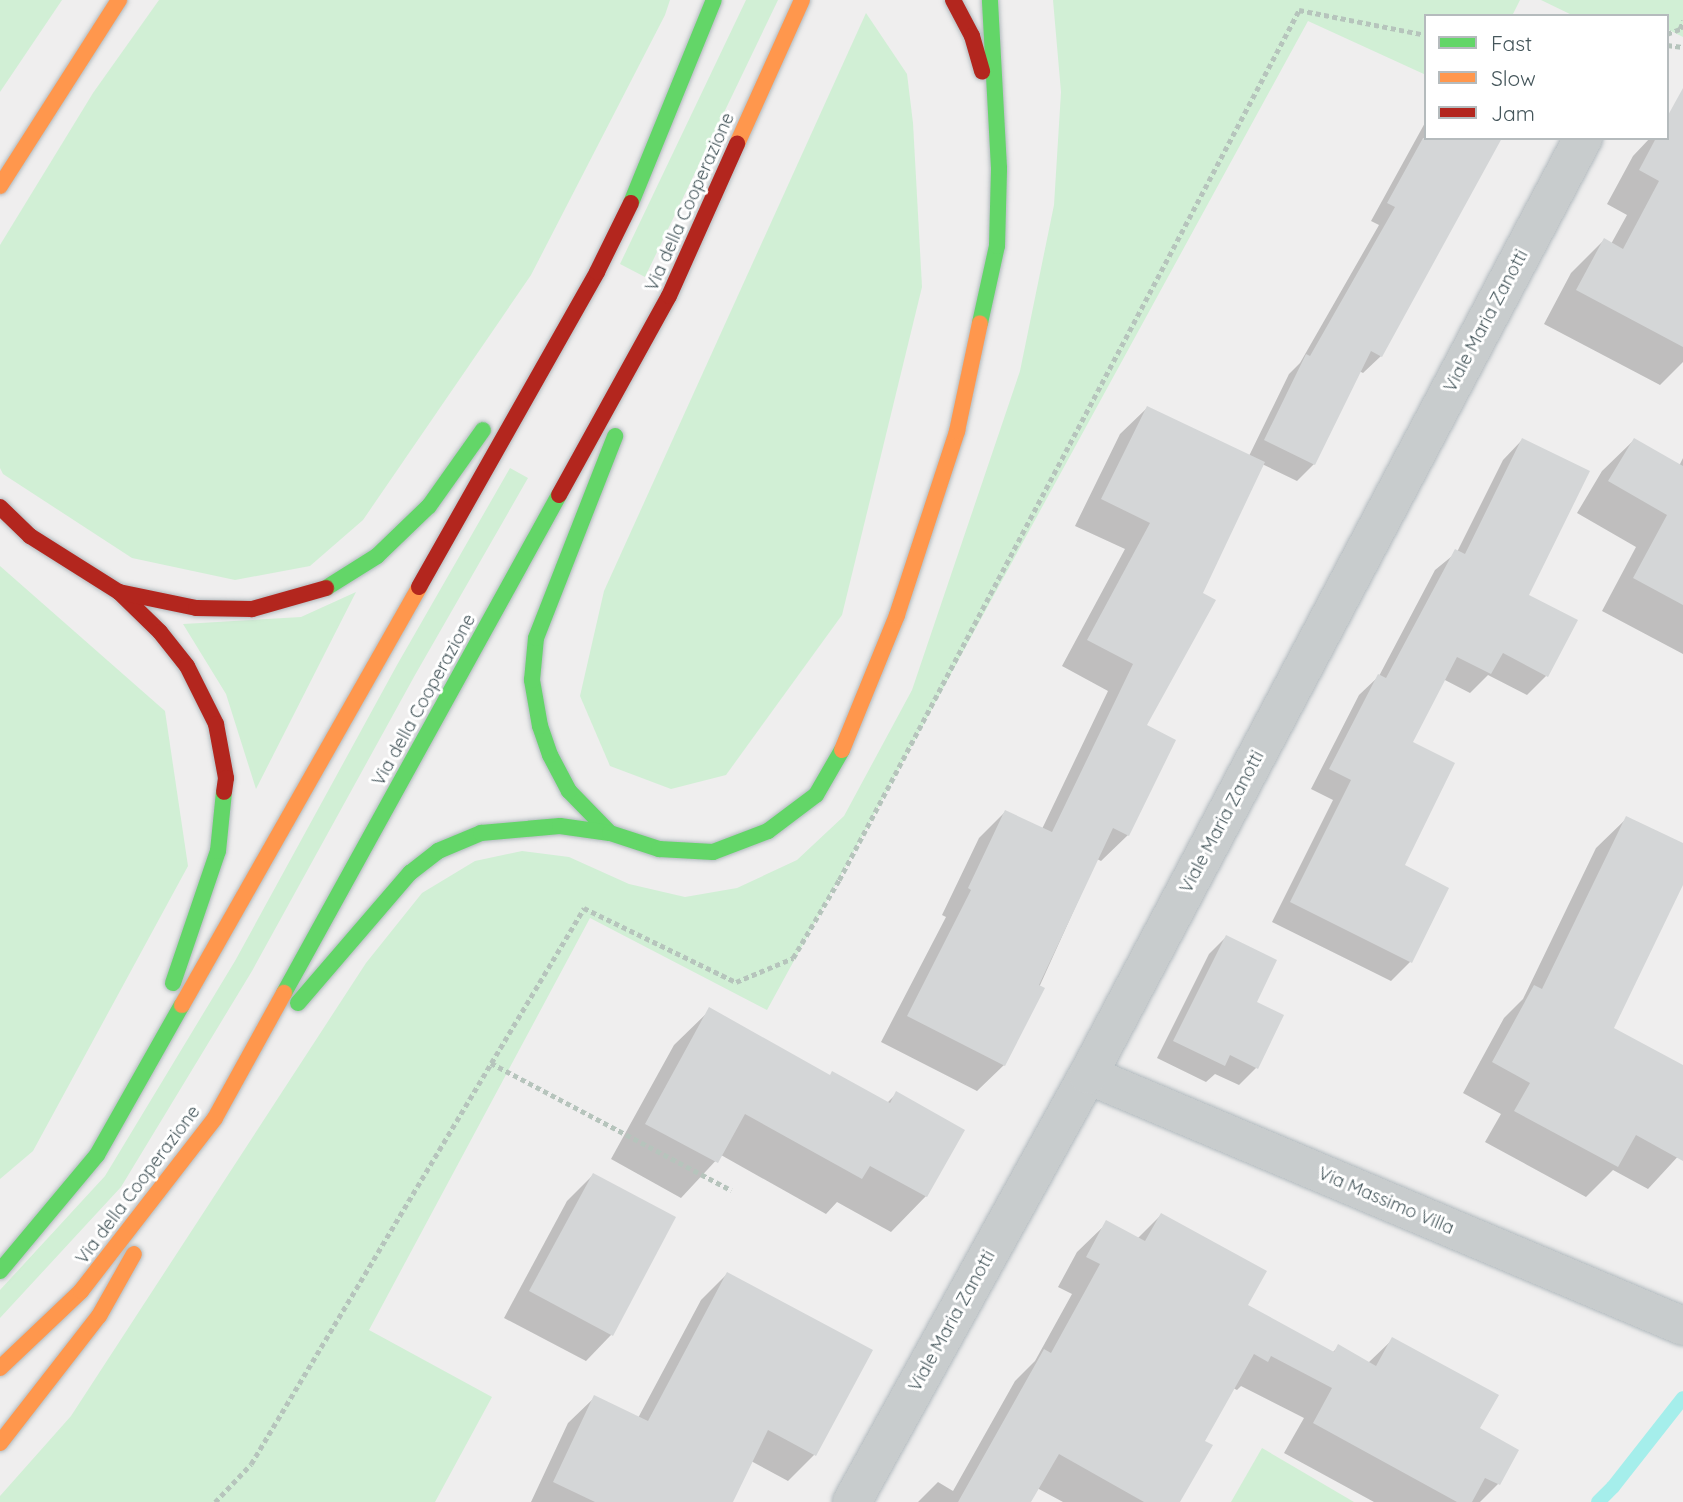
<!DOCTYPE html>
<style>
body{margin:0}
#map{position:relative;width:1683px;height:1502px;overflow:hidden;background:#efeeee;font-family:Quicksand,sans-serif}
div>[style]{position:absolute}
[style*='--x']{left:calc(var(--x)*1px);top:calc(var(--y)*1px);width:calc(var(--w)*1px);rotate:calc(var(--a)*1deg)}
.green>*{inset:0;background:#d1efd5}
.shadow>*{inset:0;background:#0003}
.stream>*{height:14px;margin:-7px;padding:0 7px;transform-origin:7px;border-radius:7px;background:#a5eeeb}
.building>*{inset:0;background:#d4d6d7}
.path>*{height:4.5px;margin-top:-2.25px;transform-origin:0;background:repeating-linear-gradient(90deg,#b6c4bc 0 5px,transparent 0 8.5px)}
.roads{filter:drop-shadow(0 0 2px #b2babe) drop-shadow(0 0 2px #b2babe)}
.street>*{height:38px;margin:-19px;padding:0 19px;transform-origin:19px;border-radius:19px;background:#c8cccd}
.fast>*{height:16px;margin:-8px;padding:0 8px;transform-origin:8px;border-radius:8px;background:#63d668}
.slow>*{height:16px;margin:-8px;padding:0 8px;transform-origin:8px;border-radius:8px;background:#ff974d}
.jam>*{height:16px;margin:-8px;padding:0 8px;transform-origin:8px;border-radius:8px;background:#b3261e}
span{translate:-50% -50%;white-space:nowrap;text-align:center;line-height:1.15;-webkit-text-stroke:6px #fff;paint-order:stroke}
.street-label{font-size:18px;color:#45565b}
.legend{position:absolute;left:1424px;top:14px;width:245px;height:126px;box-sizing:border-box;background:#fff;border:2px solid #b5bbbd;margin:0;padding:9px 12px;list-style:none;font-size:21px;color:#45565b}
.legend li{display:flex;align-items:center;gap:14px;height:35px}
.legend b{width:35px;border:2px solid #b5bbbd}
</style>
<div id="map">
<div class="green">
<i style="clip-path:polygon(0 0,62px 0,0 92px)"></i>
<i style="clip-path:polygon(159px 0,670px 0,665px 15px,531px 275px,363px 520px,310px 566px,235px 580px,132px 558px,3px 474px,0 468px,0 245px,93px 93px)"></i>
<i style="clip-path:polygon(746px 0,778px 0,645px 277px,620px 264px)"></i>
<i style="clip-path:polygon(1053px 0,1520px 0,1512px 16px,1426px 16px,1426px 75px,1308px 21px,767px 1010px,590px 918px,369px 1330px,492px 1397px,435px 1502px,0 1502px,0 1496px,71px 1416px,366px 963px,422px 893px,475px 861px,522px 851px,569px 857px,629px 884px,685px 897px,737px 888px,797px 860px,844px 816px,912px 690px,1020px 371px,1054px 205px,1061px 92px)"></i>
<i style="clip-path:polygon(1541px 0,1683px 0,1683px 37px,1667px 29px,1667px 16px,1574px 16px)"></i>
<i style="clip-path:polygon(866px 13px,907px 74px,913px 123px,922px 287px,842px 615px,726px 775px,671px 789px,610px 766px,580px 696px,604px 591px)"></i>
<i style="clip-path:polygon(510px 468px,528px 478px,415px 675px,252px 971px,121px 1187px,0 1318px,0 1290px,105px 1176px,235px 961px,397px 665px)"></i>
<i style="clip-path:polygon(0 566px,165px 711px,188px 866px,33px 1151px,0 1179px)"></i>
<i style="clip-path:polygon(356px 592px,256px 789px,226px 694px,183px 624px,301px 617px)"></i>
<i style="clip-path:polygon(1262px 1448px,1354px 1502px,1231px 1502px)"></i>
</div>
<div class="shadow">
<i style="clip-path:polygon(1426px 121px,1426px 138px,1381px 356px,1363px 373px,1359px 371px,1314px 464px,1297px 481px,1262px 464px,1201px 594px,1145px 726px,1128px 835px,1101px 861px,1097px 859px,1004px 1065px,977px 1091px,881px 1042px,946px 917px,942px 915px,979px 838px,1005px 812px,1042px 829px,1108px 691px,1062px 666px,1125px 549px,1075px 526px,1120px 434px,1147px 408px,1249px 456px,1289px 374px,1300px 363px,1379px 225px,1371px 221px)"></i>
<i style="clip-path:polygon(1683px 131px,1683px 362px,1660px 385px,1544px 324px,1571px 273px,1604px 240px,1611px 244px,1627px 215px,1607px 204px,1633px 156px,1650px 138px,1667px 138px)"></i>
<i style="clip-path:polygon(1522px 440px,1526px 595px,1546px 676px,1527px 695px,1488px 675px,1470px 693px,1443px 679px,1411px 743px,1403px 866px,1410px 962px,1391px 981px,1272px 922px,1333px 800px,1311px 789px,1359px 695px,1379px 676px,1435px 570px,1457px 552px,1503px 460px)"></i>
<i style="clip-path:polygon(1634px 440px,1679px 466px,1683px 458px,1683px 654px,1602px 611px,1636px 547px,1577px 513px,1602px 471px)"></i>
<i style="clip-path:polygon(1627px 818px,1683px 845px,1683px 881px,1611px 1028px,1683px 1067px,1683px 1151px,1648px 1189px,1613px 1170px,1586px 1197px,1485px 1142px,1501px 1114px,1463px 1093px,1504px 1018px,1523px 999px,1596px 848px)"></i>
<i style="clip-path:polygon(1226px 937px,1254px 1002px,1256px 1068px,1239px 1085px,1215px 1074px,1206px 1082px,1157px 1058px,1209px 954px)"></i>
<i style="clip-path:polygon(710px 1010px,829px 1076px,887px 1103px,896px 1094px,926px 1196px,891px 1232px,837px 1202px,826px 1214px,721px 1155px,681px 1198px,611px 1159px,674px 1045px)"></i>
<i style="clip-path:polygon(593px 1175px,674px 1218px,611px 1335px,586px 1361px,504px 1318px,567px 1201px)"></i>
<i style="clip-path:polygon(1161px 1215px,1246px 1305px,1332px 1353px,1339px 1346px,1368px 1363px,1393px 1339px,1477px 1429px,1517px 1450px,1498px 1484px,1480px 1502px,1374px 1502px,1284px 1453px,1304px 1418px,1241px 1386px,1237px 1390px,1233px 1388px,1203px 1441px,1178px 1502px,1063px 1502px,1037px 1488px,1029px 1502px,918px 1502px,938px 1482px,953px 1491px,1015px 1381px,1035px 1361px,1072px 1294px,1058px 1287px,1077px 1252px,1107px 1223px,1137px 1239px)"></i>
<i style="clip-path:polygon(727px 1274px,815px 1454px,788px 1481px,751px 1461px,731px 1502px,531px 1502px,568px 1423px,595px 1397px,638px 1418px,701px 1300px)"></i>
</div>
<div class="stream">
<i style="--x:1598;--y:1502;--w:21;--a:-45"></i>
<i style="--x:1613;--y:1487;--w:113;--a:-51.8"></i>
</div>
<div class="building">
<i style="clip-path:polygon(1683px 88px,1683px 347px,1576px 290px,1604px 238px,1623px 249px,1659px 181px,1639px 170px,1656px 138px,1667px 138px,1667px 117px)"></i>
<i style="clip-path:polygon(1423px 138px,1502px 138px,1382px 357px,1371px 351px,1315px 465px,1264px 440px,1306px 354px,1310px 356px,1395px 207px,1387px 203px)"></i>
<i style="clip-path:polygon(1147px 406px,1265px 462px,1203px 593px,1216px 600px,1147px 725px,1176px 740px,1129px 836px,1113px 828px,1039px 985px,1045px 988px,1005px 1066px,907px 1016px,971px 890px,968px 888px,1005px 810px,1052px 832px,1133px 664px,1087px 640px,1150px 523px,1101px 499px)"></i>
<i style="clip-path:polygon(1522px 438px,1590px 471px,1529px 595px,1578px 620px,1548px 677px,1503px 653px,1491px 674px,1457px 657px,1413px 742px,1455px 763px,1405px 865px,1449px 888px,1412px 963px,1290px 902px,1351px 780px,1329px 769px,1378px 674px,1386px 678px,1455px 549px,1465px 554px)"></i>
<i style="clip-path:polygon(1634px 438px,1683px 466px,1683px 605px,1633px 578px,1667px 515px,1608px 481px)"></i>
<i style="clip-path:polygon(1626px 816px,1683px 843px,1683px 885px,1614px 1028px,1683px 1065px,1683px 1161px,1636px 1135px,1618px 1167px,1514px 1111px,1530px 1083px,1492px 1062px,1534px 985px,1542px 989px)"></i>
<i style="clip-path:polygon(1226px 935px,1277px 960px,1257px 1002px,1284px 1015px,1258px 1069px,1230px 1055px,1225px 1066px,1173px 1041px)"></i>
<i style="clip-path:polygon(709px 1007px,830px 1075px,832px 1071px,890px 1103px,896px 1091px,965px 1130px,927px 1197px,870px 1166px,862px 1179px,745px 1114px,718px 1163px,645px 1124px)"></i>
<i style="clip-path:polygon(593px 1173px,676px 1217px,613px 1336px,529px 1291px)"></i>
<i style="clip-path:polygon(1161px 1213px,1267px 1271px,1248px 1305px,1334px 1352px,1338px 1344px,1376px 1366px,1392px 1337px,1499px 1395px,1480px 1428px,1519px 1450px,1500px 1485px,1485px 1478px,1472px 1502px,1457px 1502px,1313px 1423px,1332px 1388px,1271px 1356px,1268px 1362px,1254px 1354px,1205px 1441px,1213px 1445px,1180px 1502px,1144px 1502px,1059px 1454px,1031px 1502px,958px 1502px,1044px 1349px,1051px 1353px,1100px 1264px,1086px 1257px,1106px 1220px,1145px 1241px)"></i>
<i style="clip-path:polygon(727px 1272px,873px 1350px,816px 1456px,768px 1430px,733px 1502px,595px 1502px,553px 1482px,594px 1395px,648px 1421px)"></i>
</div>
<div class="path">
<i style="--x:1680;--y:29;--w:9;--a:-69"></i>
<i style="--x:1667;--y:34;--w:17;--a:-21"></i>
<i style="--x:1667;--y:45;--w:16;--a:7"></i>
<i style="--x:491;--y:1063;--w:272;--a:27.9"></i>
<i style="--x:215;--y:1502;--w:52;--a:-46.5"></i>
<i style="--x:251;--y:1464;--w:648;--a:-59.08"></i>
<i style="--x:584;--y:908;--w:169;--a:26"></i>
<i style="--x:736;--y:982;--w:62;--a:-22.8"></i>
<i style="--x:793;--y:958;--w:91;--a:-59.5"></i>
<i style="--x:839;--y:880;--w:984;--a:-62.13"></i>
<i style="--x:1299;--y:10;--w:129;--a:11.1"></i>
</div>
<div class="roads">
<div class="street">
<i style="--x:1088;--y:1075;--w:646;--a:22.87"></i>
<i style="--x:852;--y:1502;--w:488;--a:-61.1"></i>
<i style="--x:1088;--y:1075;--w:1060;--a:-62.15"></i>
</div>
<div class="fast">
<i style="--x:631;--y:203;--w:219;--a:-67.8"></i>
<i style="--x:980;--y:323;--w:79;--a:-77.6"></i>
<i style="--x:997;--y:246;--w:78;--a:-88.5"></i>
<i style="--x:999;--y:168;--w:168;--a:-93.1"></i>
<i style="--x:326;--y:588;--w:60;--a:-32.1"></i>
<i style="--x:377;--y:556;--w:72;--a:-43.9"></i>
<i style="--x:429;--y:506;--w:93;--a:-54.6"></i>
<i style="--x:610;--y:833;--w:59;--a:-134.3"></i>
<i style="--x:569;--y:791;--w:41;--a:-117.8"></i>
<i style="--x:550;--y:755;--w:31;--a:-109"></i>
<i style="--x:540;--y:726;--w:47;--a:-99.9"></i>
<i style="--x:532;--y:680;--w:42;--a:-84.6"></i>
<i style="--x:536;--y:638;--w:217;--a:-68.6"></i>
<i style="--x:173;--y:983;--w:139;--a:-71.2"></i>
<i style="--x:218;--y:851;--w:59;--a:-84.2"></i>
<i style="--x:284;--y:993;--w:569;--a:-61.09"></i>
<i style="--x:298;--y:1003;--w:172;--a:-49.3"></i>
<i style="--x:410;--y:873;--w:36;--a:-38"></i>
<i style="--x:438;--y:851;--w:47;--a:-22.7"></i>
<i style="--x:481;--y:833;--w:79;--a:-5.1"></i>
<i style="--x:560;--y:826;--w:50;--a:8"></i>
<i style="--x:610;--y:833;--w:52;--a:18.1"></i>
<i style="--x:659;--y:849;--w:54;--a:3.2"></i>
<i style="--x:713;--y:852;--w:59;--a:-20.9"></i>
<i style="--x:768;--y:831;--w:60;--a:-36.9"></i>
<i style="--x:816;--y:795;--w:52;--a:-60"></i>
<i style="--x:0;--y:1271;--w:151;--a:-50.1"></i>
<i style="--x:97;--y:1155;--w:172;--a:-60.5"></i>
</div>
<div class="slow">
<i style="--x:737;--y:144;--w:158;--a:-65.7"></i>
<i style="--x:0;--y:186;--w:221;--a:-57.4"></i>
<i style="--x:842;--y:750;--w:146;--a:-67.8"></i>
<i style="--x:897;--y:615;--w:194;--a:-71.9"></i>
<i style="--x:957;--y:431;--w:110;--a:-78"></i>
<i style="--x:182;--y:1005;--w:481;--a:-60.4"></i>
<i style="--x:0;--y:1368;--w:112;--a:-43.5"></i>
<i style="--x:81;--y:1291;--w:219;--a:-52.2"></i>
<i style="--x:215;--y:1118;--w:143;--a:-61.1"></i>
<i style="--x:0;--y:1443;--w:161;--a:-52.1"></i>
<i style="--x:99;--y:1316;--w:71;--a:-60.6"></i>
</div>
<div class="jam">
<i style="--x:953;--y:0;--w:41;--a:62.2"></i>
<i style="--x:972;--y:36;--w:37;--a:74"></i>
<i style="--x:559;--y:495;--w:227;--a:-61.1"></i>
<i style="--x:669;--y:296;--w:167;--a:-65.9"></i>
<i style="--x:0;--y:507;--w:42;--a:44"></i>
<i style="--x:30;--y:536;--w:105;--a:32.2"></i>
<i style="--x:119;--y:592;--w:57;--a:44.3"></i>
<i style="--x:160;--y:632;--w:43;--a:51.5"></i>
<i style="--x:187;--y:666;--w:65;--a:63.4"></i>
<i style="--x:216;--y:724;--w:55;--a:79.5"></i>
<i style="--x:226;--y:778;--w:14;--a:98"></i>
<i style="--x:419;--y:587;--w:362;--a:-60.5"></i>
<i style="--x:597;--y:272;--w:77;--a:-63.8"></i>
<i style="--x:119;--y:592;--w:79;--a:11.7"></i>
<i style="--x:196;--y:608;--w:56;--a:1"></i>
<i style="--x:252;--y:609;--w:77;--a:-15.8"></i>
</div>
</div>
<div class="street-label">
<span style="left:690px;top:202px;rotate:-66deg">Via della Cooperazione</span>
<span style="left:1486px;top:321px;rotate:-62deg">Viale Maria Zanotti</span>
<span style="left:424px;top:700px;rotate:-61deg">Via della Cooperazione</span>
<span style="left:1222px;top:822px;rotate:-62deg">Viale Maria Zanotti</span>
<span style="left:138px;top:1185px;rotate:-53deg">Via della Cooperazione</span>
<span style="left:1386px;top:1201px;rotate:23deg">Via Massimo Villa</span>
<span style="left:952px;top:1321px;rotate:-61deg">Viale Maria Zanotti</span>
</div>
<ul class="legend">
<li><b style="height:9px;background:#63d668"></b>Fast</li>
<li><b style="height:9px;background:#ff974d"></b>Slow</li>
<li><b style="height:9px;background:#b3261e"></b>Jam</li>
</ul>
</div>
